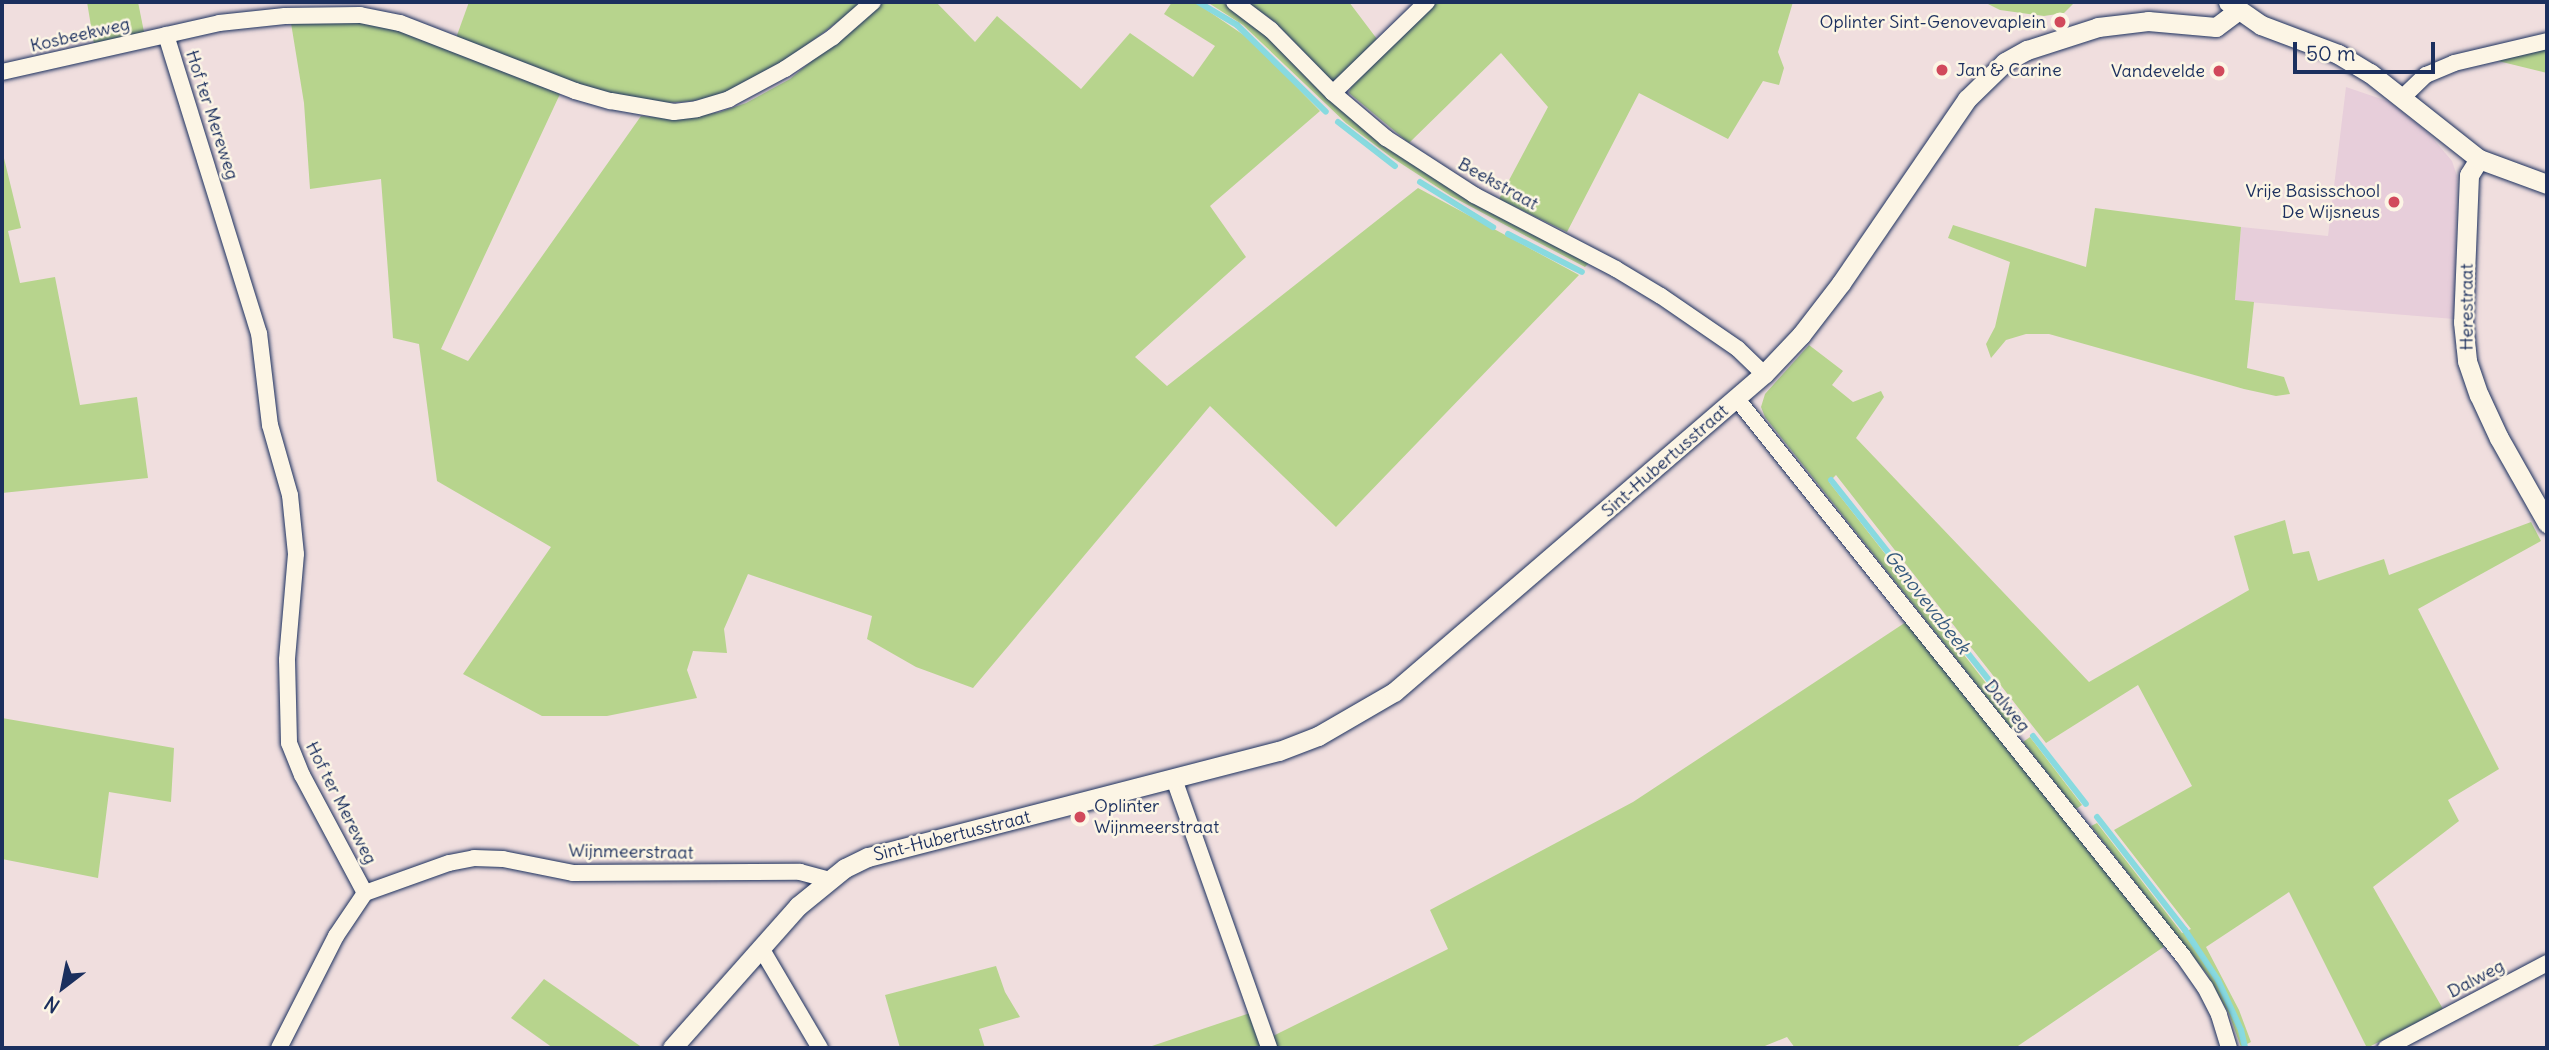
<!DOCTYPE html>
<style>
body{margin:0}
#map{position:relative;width:2549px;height:1050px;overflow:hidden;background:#f0dede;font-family:Delius,sans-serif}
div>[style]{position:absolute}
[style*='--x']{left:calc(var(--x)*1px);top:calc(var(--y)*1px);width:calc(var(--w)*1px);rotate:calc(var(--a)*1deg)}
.built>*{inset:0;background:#e7ceda}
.green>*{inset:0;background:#b7d48d}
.stream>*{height:6px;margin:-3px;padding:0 3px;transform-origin:3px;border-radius:3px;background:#88dadf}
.roads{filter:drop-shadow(0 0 2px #1b2f5e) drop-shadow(0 0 2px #1b2f5e)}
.minor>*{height:16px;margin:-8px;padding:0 8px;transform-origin:8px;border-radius:8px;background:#fcf5e5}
.tertiary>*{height:19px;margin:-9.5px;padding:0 9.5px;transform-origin:9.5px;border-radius:9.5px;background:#fcf5e5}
.dots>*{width:19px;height:19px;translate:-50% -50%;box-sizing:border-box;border:4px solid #fcf5e5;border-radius:50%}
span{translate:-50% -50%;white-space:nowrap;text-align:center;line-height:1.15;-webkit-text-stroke:5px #fcf5e5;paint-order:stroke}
.poi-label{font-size:18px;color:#1b2f5e}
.right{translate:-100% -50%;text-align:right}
.left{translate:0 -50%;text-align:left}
.street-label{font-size:18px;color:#1b2f5e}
.water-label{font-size:19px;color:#365a7e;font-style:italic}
.frame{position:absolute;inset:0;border:4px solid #1b2f5e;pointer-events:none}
.north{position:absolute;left:28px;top:952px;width:70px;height:70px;-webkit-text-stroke:5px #fcf5e5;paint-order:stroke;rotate:212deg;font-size:19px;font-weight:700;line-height:28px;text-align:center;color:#1b2f5e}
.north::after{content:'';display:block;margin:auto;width:24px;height:32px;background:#1b2f5e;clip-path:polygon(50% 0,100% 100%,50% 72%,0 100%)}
.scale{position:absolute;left:2293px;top:42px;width:142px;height:32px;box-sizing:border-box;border:4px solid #1b2f5e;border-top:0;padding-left:9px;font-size:21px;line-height:24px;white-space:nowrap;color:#1b2f5e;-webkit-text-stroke:5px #fcf5e5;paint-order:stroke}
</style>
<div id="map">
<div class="built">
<i style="clip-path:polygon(2346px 87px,2390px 102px,2429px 134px,2452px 161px,2457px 176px,2454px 319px,2235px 301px,2241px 227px,2328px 236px)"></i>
</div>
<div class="green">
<i style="clip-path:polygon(87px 2px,138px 2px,144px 32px,94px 44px)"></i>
<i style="clip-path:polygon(469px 2px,864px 2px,784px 62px,724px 94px,693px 101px,665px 103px,632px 100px,588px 89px,456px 38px)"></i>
<i style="clip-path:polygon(882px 2px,936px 2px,975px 42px,997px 16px,1081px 89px,1130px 33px,1193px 77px,1215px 46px,1164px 14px,1172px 2px,1195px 2px,1251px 40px,1320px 111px,1210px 206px,1246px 257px,1135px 357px,1167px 386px,1418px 188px,1579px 275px,1336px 527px,1210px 406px,973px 688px,916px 667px,867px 639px,872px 616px,748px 574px,724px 629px,727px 653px,693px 651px,687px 670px,697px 698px,607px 716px,542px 716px,463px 674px,551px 547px,437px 481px,419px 344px,393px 338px,381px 179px,310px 189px,304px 103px,291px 23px,375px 23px,418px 35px,560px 94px,441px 349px,468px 361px,641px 116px,679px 119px,720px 112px,746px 103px,790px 79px)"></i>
<i style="clip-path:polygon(1207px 2px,1221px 2px,1245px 15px,1353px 119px,1589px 263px,1585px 267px,1509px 227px,1451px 196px,1391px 157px,1346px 123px,1243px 25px)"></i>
<i style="clip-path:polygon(1247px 2px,1349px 2px,1377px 39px,1334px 83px,1275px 22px)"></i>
<i style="clip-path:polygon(1436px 2px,1793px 2px,1778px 52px,1784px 68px,1779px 85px,1763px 81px,1728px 139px,1639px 93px,1567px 232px,1499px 199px,1548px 107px,1501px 53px,1409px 143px,1349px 93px,1351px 87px)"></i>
<i style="clip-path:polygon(1984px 2px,2075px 2px,2064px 13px,2044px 16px,2000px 10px)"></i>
<i style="clip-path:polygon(2547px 47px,2547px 73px,2494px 60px)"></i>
<i style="clip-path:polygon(2px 150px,21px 228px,8px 231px,20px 283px,55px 277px,80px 405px,137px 397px,148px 478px,2px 493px)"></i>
<i style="clip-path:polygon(2095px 208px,2241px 227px,2235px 300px,2254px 302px,2247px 368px,2284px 377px,2290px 394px,2276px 396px,2244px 389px,2049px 334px,2026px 334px,2006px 340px,1991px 358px,1986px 344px,1995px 327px,2010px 262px,1948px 238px,1953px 225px,2086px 267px)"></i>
<i style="clip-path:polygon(1809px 345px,1843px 371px,1832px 385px,1853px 402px,1881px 391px,1884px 397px,1856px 438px,2089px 682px,2249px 590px,2234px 536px,2285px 520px,2293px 554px,2309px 551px,2318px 581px,2384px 559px,2389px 575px,2531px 522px,2541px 541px,2418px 609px,2499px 769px,2448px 800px,2459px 821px,2373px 887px,2443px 1009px,2367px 1048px,2289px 892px,2206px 947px,2239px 1010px,2251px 1042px,2241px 1047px,2229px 1014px,2207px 974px,2091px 826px,2097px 823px,2182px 933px,2191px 929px,2114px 830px,2192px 786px,2138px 685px,2046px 743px,1836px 475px,1829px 482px,2018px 724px,2012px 729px,1765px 417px,1761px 407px,1765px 394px)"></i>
<i style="clip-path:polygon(1906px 622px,2165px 946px,2015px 1048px,1795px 1048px,1787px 1037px,1760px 1048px,1275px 1048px,1271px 1037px,1448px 949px,1430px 910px,1633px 802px)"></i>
<i style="clip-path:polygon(2px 718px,174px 748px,171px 802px,109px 792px,98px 878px,2px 859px)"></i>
<i style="clip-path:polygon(2030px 737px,2082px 805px,2076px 809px,2023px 742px)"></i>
<i style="clip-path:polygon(996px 966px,1005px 992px,1020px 1017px,979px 1029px,985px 1048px,900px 1048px,885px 995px)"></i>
<i style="clip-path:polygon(544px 979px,643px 1048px,553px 1048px,511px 1018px)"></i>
<i style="clip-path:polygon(1253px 1012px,1265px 1048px,1146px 1048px)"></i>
</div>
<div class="stream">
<i style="--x:1198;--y:2;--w:45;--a:30.5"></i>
<i style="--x:1237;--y:25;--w:124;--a:44.3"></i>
<i style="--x:1338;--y:122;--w:72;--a:37.7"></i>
<i style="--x:1420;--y:182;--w:86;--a:31.7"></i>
<i style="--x:1508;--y:234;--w:83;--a:27.2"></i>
<i style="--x:1831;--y:480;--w:311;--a:51.7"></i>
<i style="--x:2033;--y:736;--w:86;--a:52.1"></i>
<i style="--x:2097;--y:817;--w:143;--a:52.1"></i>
<i style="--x:2185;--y:930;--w:60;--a:56.6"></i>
<i style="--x:2218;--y:980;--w:55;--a:65.3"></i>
<i style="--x:2241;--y:1030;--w:18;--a:77"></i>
</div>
<div class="roads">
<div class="minor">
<i style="--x:1234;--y:2;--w:46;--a:37.1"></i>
<i style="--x:1271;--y:30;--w:88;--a:45.5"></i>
<i style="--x:1333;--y:93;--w:70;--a:40.3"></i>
<i style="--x:1386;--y:138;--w:105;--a:32.9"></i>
<i style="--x:1474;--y:195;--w:160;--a:27.5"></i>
<i style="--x:1616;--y:269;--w:52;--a:31"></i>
<i style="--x:1661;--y:296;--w:93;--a:34.5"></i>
<i style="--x:1738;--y:349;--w:36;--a:44"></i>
<i style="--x:166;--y:35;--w:312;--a:72.7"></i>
<i style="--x:259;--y:333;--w:93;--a:83.2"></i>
<i style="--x:270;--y:425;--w:73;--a:74.1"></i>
<i style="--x:290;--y:495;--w:59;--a:84.2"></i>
<i style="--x:296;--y:554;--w:106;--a:94.9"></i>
<i style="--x:287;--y:660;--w:83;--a:88.6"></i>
<i style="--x:289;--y:743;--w:35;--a:68"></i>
<i style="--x:302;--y:775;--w:134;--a:61.9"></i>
<i style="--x:2;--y:72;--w:222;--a:-12.7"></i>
<i style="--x:219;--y:23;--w:66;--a:-6.1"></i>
<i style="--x:285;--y:16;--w:75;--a:-0.8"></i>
<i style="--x:360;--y:15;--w:41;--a:11.3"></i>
<i style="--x:400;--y:23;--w:188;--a:21.2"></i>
<i style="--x:575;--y:91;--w:37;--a:16"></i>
<i style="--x:611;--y:101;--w:64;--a:9.9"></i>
<i style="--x:674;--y:112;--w:23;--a:-7"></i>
<i style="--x:697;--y:109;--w:34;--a:-17"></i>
<i style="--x:729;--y:99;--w:64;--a:-28.2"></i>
<i style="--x:785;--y:69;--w:58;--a:-33.7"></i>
<i style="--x:833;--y:37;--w:53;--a:-41.2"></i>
<i style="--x:1333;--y:93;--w:131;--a:-44.1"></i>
<i style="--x:2403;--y:97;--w:32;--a:-44"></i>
<i style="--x:2426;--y:75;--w:30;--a:-23"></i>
<i style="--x:2454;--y:63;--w:96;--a:-13.3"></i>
<i style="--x:1737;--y:399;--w:714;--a:51.32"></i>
<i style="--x:2183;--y:956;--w:38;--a:55"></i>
<i style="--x:2205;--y:987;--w:31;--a:63"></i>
<i style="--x:2219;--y:1015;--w:34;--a:73"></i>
<i style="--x:1174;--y:779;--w:285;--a:70.5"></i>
<i style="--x:761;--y:948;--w:116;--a:59.5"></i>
<i style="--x:279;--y:1048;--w:126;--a:-63"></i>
<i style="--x:336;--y:936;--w:52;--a:-56"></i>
<i style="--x:365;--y:893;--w:89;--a:-19.7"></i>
<i style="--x:449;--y:863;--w:25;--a:-11"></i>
<i style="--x:474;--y:858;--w:29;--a:2"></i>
<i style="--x:503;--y:859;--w:71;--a:11.3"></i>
<i style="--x:573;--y:873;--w:227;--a:-0.3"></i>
<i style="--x:800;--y:872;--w:28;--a:15"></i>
<i style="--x:2386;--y:1048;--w:182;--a:-27.8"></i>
</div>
<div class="tertiary">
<i style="--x:2228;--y:2;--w:40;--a:34.9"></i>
<i style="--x:2261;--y:25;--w:82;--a:20.6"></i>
<i style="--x:2338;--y:54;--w:37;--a:31"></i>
<i style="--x:2370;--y:73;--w:139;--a:38.3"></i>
<i style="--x:2479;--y:159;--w:72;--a:20.2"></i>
<i style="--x:2479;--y:159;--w:19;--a:122"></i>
<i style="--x:2469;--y:175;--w:147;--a:92.3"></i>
<i style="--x:2463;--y:322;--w:39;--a:84"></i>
<i style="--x:2467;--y:361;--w:36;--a:71"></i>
<i style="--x:2479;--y:395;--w:47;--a:65.1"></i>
<i style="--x:2499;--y:438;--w:98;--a:60.5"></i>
<i style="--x:672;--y:1048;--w:190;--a:-48.4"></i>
<i style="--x:798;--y:906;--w:60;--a:-39"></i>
<i style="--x:845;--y:868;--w:25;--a:-26"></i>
<i style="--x:868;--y:857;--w:424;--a:-14.5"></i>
<i style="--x:1279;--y:751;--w:42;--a:-21"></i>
<i style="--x:1318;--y:736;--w:88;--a:-30.1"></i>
<i style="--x:1394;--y:692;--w:488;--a:-40.7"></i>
<i style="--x:1764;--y:374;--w:54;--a:-46.5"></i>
<i style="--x:1801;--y:335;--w:66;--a:-52.4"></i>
<i style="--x:1841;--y:283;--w:223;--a:-55.6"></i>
<i style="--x:1967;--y:99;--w:53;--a:-44.2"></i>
<i style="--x:2005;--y:62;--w:25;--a:-29"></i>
<i style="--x:2027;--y:50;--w:75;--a:-17.9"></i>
<i style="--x:2098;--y:27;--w:50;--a:-6.8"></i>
<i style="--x:2148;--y:21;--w:68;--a:5"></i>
<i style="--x:2216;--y:27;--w:26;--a:-37"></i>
</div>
</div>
<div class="dots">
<i style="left:2060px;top:22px;background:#d1495b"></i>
<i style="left:1942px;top:70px;background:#d1495b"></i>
<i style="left:2219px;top:71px;background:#d1495b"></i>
<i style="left:2394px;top:202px;background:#d1495b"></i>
<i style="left:1080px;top:817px;background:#d1495b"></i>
</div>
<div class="poi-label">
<span class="right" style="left:2046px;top:22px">Oplinter Sint-Genovevaplein</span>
<span class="left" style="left:1956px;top:70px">Jan &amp; Carine</span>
<span class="right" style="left:2205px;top:71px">Vandevelde</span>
<span class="right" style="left:2380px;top:202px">Vrije Basisschool<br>De Wijsneus</span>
<span class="left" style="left:1094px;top:817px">Oplinter<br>Wijnmeerstraat</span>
</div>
<div class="street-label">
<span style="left:80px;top:35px;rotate:-13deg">Kosbeekweg</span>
<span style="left:212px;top:115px;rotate:72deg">Hof ter Mereweg</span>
<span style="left:1498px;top:184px;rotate:29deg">Beekstraat</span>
<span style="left:2467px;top:307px;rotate:-90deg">Herestraat</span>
<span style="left:1665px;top:461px;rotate:-41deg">Sint-Hubertusstraat</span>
<span style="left:2007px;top:706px;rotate:51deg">Dalweg</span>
<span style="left:341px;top:803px;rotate:63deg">Hof ter Mereweg</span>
<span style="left:952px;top:836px;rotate:-14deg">Sint-Hubertusstraat</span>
<span style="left:631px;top:852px;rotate:1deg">Wijnmeerstraat</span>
<span style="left:2476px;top:979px;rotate:-28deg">Dalweg</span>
</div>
<div class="water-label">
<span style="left:1927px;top:602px;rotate:52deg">Genovevabeek</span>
</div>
<div class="frame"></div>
<div class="north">N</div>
<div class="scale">50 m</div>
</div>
